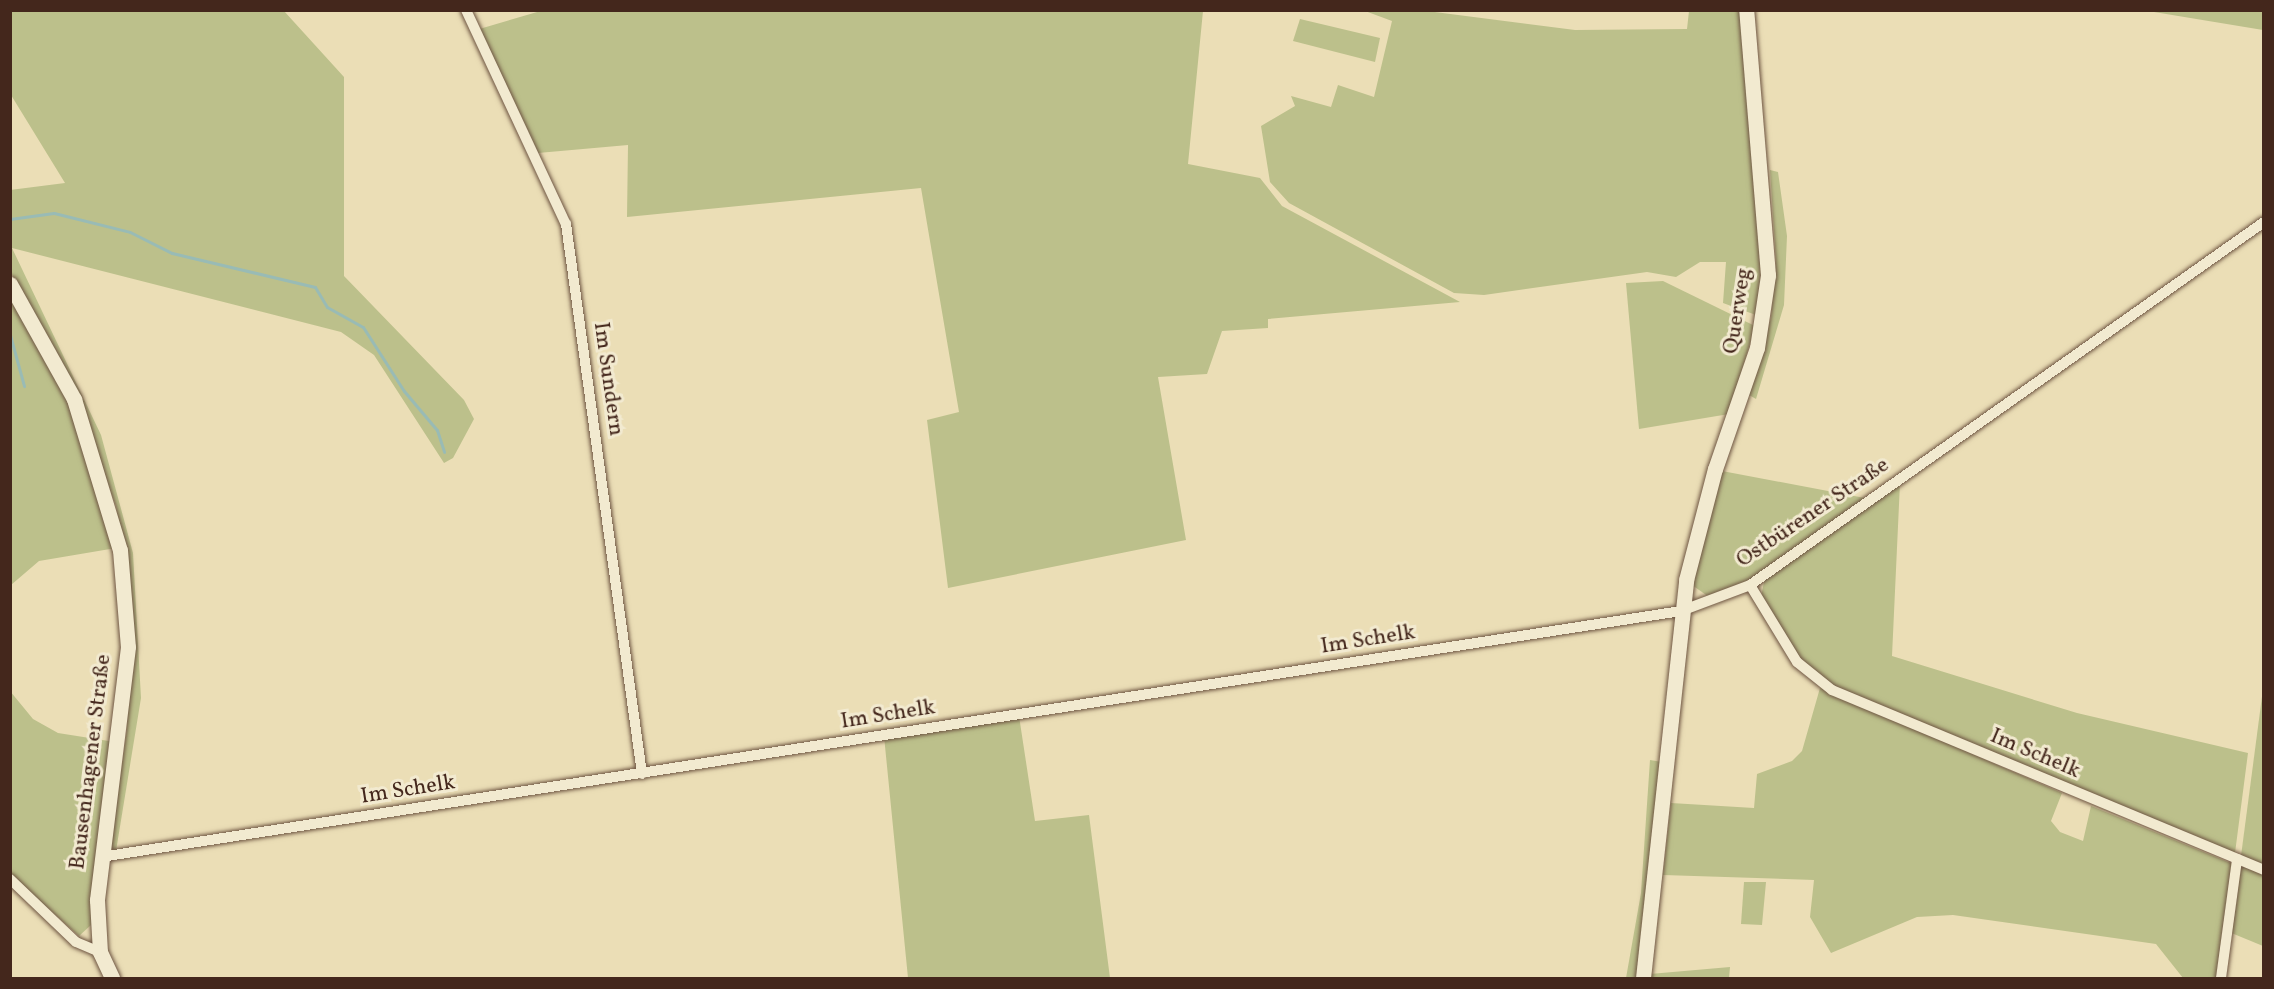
<!DOCTYPE html>
<meta charset="utf-8">
<style>
body{margin:0}
#map{position:relative;width:2274px;height:989px;overflow:hidden;background:#ebdeb6;font-family:Vollkorn,serif}
div>[style]{position:absolute}
[style*='--x']{left:calc(var(--x)*1px);top:calc(var(--y)*1px);width:calc(var(--w)*1px);rotate:calc(var(--a)*1deg)}
.green>*{inset:0;background:#bcc08b}
.stream>*{height:3px;margin:-1.5px;padding:0 1.5px;transform-origin:1.5px;border-radius:1.5px;background:#99bbb5}
.roads{filter:drop-shadow(0 0 2px #6e5542) drop-shadow(0 0 2px #6e5542)}
.street>*{height:10px;margin:-5px;padding:0 5px;transform-origin:5px;border-radius:5px;background:#f2ead0}
.secondary>*{height:15px;margin:-7.5px;padding:0 7.5px;transform-origin:7.5px;border-radius:7.5px;background:#f2ead0}
span{translate:-50% -50%;white-space:nowrap;text-align:center;line-height:1.15;-webkit-text-stroke:6px #f2ead0;paint-order:stroke}
.street-label{font-size:22px;color:#44271c}
.frame{position:absolute;inset:0;border:12px solid #44271c;pointer-events:none}
</style>
<div id="map">
<div class="green">
<i style="clip-path:polygon(544px 10px,1203px 11px,1188px 164px,1260px 178px,1282px 206px,1460px 302px,1268px 319px,1268px 328px,1222px 331px,1207px 374px,1158px 377px,1186px 540px,948px 588px,927px 420px,959px 412px,921px 188px,627px 217px,628px 145px,538px 153px,476px 30px)"></i>
<i style="clip-path:polygon(11px 11px,284px 11px,344px 77px,344px 276px,464px 400px,474px 419px,453px 458px,444px 463px,374px 355px,341px 332px,12px 248px,101px 435px,133px 553px,141px 698px,116px 851px,110px 848px,127px 729px,131px 590px,116px 506px,68px 376px,11px 273px,10px 190px,65px 183px,11px 95px)"></i>
<i style="clip-path:polygon(1365px 11px,1427px 11px,1575px 30px,1687px 29px,1689px 11px,1740px 11px,1761px 273px,1756px 315px,1723px 303px,1726px 262px,1700px 262px,1676px 277px,1647px 272px,1484px 295px,1454px 293px,1289px 203px,1270px 182px,1261px 126px,1295px 106px,1291px 96px,1331px 107px,1338px 85px,1374px 97px,1392px 21px)"></i>
<i style="clip-path:polygon(2148px 11px,2263px 11px,2263px 30px)"></i>
<i style="clip-path:polygon(1300px 19px,1380px 38px,1375px 62px,1293px 41px)"></i>
<i style="clip-path:polygon(1770px 170px,1778px 172px,1787px 236px,1784px 305px,1756px 399px,1749px 395px,1771px 318px,1776px 261px)"></i>
<i style="clip-path:polygon(1663px 281px,1755px 326px,1729px 414px,1639px 429px,1626px 283px)"></i>
<i style="clip-path:polygon(10px 292px,60px 378px,116px 548px,39px 561px,11px 585px)"></i>
<i style="clip-path:polygon(1722px 471px,1870px 499px,1748px 583px,1709px 597px,1692px 585px)"></i>
<i style="clip-path:polygon(1900px 483px,1892px 656px,2077px 713px,2248px 753px,2235px 853px,1833px 688px,1799px 659px,1761px 597px,1765px 577px)"></i>
<i style="clip-path:polygon(1820px 688px,2062px 793px,2051px 821px,2060px 832px,2083px 841px,2091px 806px,2233px 864px,2217px 978px,2183px 978px,2156px 944px,1953px 915px,1917px 917px,1831px 953px,1810px 917px,1814px 880px,1663px 875px,1671px 803px,1754px 808px,1757px 774px,1792px 761px,1802px 751px)"></i>
<i style="clip-path:polygon(2263px 689px,2263px 865px,2241px 856px)"></i>
<i style="clip-path:polygon(10px 691px,33px 719px,58px 733px,115px 742px,91px 925px,79px 936px,11px 875px)"></i>
<i style="clip-path:polygon(1019px 716px,1035px 821px,1089px 815px,1110px 978px,908px 978px,884px 736px)"></i>
<i style="clip-path:polygon(1650px 760px,1662px 762px,1636px 978px,1626px 978px,1641px 893px)"></i>
<i style="clip-path:polygon(2239px 865px,2263px 875px,2263px 946px,2229px 932px)"></i>
<i style="clip-path:polygon(1744px 882px,1766px 882px,1762px 925px,1741px 924px)"></i>
<i style="clip-path:polygon(1730px 967px,1729px 978px,1649px 978px,1650px 974px)"></i>
</div>
<div class="stream">
<i style="--x:10;--y:219;--w:44;--a:-7.8"></i>
<i style="--x:54;--y:213;--w:78;--a:14"></i>
<i style="--x:130;--y:232;--w:47;--a:26.6"></i>
<i style="--x:172;--y:253;--w:147;--a:13.4"></i>
<i style="--x:315;--y:287;--w:23;--a:59"></i>
<i style="--x:327;--y:307;--w:41;--a:29.1"></i>
<i style="--x:363;--y:327;--w:76;--a:57.4"></i>
<i style="--x:404;--y:391;--w:51;--a:49.8"></i>
<i style="--x:437;--y:430;--w:23;--a:72"></i>
<i style="--x:10;--y:335;--w:53;--a:74.6"></i>
</div>
<div class="roads">
<div class="street">
<i style="--x:466;--y:10;--w:236;--a:65"></i>
<i style="--x:566;--y:224;--w:555;--a:82.13"></i>
<i style="--x:1750;--y:585;--w:90;--a:58.6"></i>
<i style="--x:1797;--y:662;--w:45;--a:38.7"></i>
<i style="--x:1832;--y:690;--w:468;--a:22.6"></i>
<i style="--x:101;--y:857;--w:1599;--a:-8.85"></i>
<i style="--x:1681;--y:611;--w:74;--a:-20.6"></i>
<i style="--x:1750;--y:585;--w:629;--a:-35.23"></i>
<i style="--x:10;--y:879;--w:91;--a:43.7"></i>
<i style="--x:76;--y:942;--w:26;--a:23"></i>
<i style="--x:2221;--y:978;--w:120;--a:-82.3"></i>
</div>
<div class="secondary">
<i style="--x:10;--y:284;--w:132;--a:60.9"></i>
<i style="--x:74;--y:399;--w:158;--a:73.1"></i>
<i style="--x:120;--y:550;--w:97;--a:85.3"></i>
<i style="--x:128;--y:647;--w:255;--a:97"></i>
<i style="--x:97;--y:900;--w:52;--a:86.7"></i>
<i style="--x:100;--y:952;--w:29;--a:65"></i>
<i style="--x:1643;--y:978;--w:400;--a:-83.8"></i>
<i style="--x:1686;--y:580;--w:115;--a:-75.4"></i>
<i style="--x:1715;--y:469;--w:128;--a:-70.9"></i>
<i style="--x:1757;--y:348;--w:74;--a:-81.4"></i>
<i style="--x:1768;--y:275;--w:266;--a:-94.7"></i>
</div>
</div>
<div class="street-label">
<span style="left:1738px;top:311px;rotate:-81deg">Querweg</span>
<span style="left:608px;top:379px;rotate:82deg">Im Sundern</span>
<span style="left:1813px;top:513px;rotate:-34deg">Ostbürener Straße</span>
<span style="left:1368px;top:640px;rotate:-9deg">Im Schelk</span>
<span style="left:888px;top:715px;rotate:-9deg">Im Schelk</span>
<span style="left:2035px;top:754px;rotate:23deg">Im Schelk</span>
<span style="left:91px;top:762px;rotate:-83deg">Bausenhagener Straße</span>
<span style="left:408px;top:790px;rotate:-9deg">Im Schelk</span>
</div>
<div class="frame"></div>
</div>
